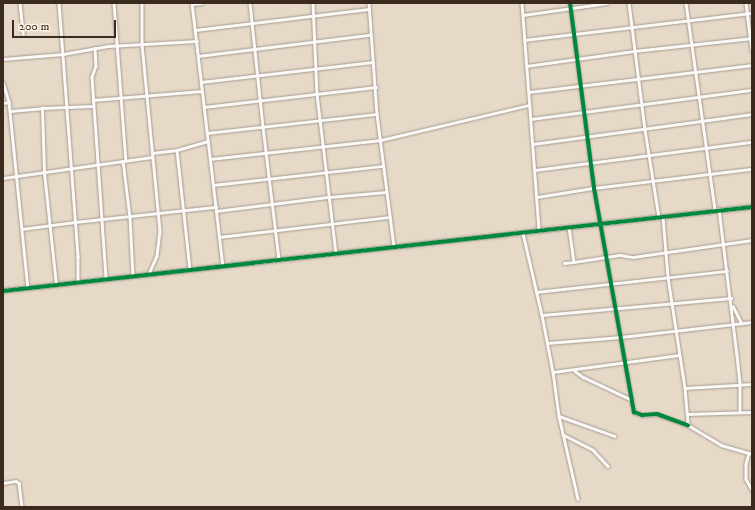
<!DOCTYPE html>
<style>
body{margin:0}
#map{position:relative;width:755px;height:510px;overflow:hidden;background:#e6d9c8;font-family:"IM FELL DW Pica",serif}
div>[style]{position:absolute}
[style*='--x']{left:calc(var(--x)*1px);top:calc(var(--y)*1px);width:calc(var(--w)*1px);rotate:calc(var(--a)*1deg)}
.roads{filter:drop-shadow(0 0 1px #a59b8f) drop-shadow(0 0 1px #a59b8f)}
.street>*{height:2.5px;margin:-1.25px;padding:0 1.25px;transform-origin:1.25px;border-radius:1.25px;background:#fbf9f7}
.secondary>*{height:4px;margin:-2px;padding:0 2px;transform-origin:2px;border-radius:2px;background:#fbf9f7}
.cycleway>*{height:4px;margin:-2px;padding:0 2px;transform-origin:2px;border-radius:2px;background:#00873e}
span{translate:-50% -50%;white-space:nowrap;text-align:center;line-height:1.15;-webkit-text-stroke:4px #fcf5e5;paint-order:stroke}
.frame{position:absolute;inset:0;border:4px solid #3b2a1e;pointer-events:none}
.scale{position:absolute;left:12px;top:20px;width:104px;height:18px;box-sizing:border-box;border:2px solid #3b2a1e;border-top:0;padding-left:5px;font-size:12px;line-height:14px;white-space:nowrap;color:#3b2a1e;-webkit-text-stroke:3px #fcf5e5;paint-order:stroke}
</style>
<div id="map">
<div class="roads">
<div class="street">
<i style="--x:20;--y:3;--w:31;--a:84"></i>
<i style="--x:59;--y:3;--w:254;--a:85.7"></i>
<i style="--x:78;--y:256;--w:26;--a:90"></i>
<i style="--x:114;--y:3;--w:158;--a:85.7"></i>
<i style="--x:142;--y:3;--w:41;--a:90"></i>
<i style="--x:142;--y:44;--w:188;--a:84.5"></i>
<i style="--x:160;--y:231;--w:25;--a:97"></i>
<i style="--x:157;--y:256;--w:20;--a:114"></i>
<i style="--x:192;--y:3;--w:264;--a:83.3"></i>
<i style="--x:250;--y:3;--w:125;--a:84"></i>
<i style="--x:263;--y:127;--w:133;--a:83.1"></i>
<i style="--x:313;--y:3;--w:91;--a:87.5"></i>
<i style="--x:317;--y:94;--w:160;--a:83.2"></i>
<i style="--x:369;--y:3;--w:111;--a:85.9"></i>
<i style="--x:377;--y:114;--w:133;--a:82.7"></i>
<i style="--x:522;--y:3;--w:228;--a:85.7"></i>
<i style="--x:570;--y:3;--w:187;--a:82.6"></i>
<i style="--x:594;--y:188;--w:228;--a:79.9"></i>
<i style="--x:634;--y:412;--w:9;--a:21"></i>
<i style="--x:642;--y:415;--w:15;--a:-4"></i>
<i style="--x:657;--y:414;--w:33;--a:20"></i>
<i style="--x:629;--y:3;--w:128;--a:82.8"></i>
<i style="--x:645;--y:130;--w:88;--a:80.9"></i>
<i style="--x:686;--y:3;--w:209;--a:82"></i>
<i style="--x:746;--y:3;--w:48;--a:82.9"></i>
<i style="--x:192;--y:4;--w:10;--a:-6"></i>
<i style="--x:523;--y:15;--w:85;--a:-8.1"></i>
<i style="--x:195;--y:30;--w:175;--a:-6.9"></i>
<i style="--x:524;--y:40;--w:230;--a:-6.8"></i>
<i style="--x:95;--y:48;--w:18;--a:87"></i>
<i style="--x:96;--y:66;--w:12;--a:110"></i>
<i style="--x:92;--y:77;--w:202;--a:86"></i>
<i style="--x:198;--y:56;--w:173;--a:-7"></i>
<i style="--x:3;--y:59;--w:60;--a:-4.8"></i>
<i style="--x:63;--y:54;--w:47;--a:-9.9"></i>
<i style="--x:109;--y:46;--w:88;--a:-3.3"></i>
<i style="--x:526;--y:66;--w:109;--a:-7.9"></i>
<i style="--x:634;--y:51;--w:119;--a:-6.3"></i>
<i style="--x:3;--y:82;--w:21;--a:73"></i>
<i style="--x:9;--y:102;--w:187;--a:84.2"></i>
<i style="--x:201;--y:82;--w:173;--a:-6.6"></i>
<i style="--x:529;--y:92;--w:225;--a:-6.9"></i>
<i style="--x:93;--y:100;--w:109;--a:-4.7"></i>
<i style="--x:3;--y:103;--w:6;--a:-9"></i>
<i style="--x:204;--y:107;--w:173;--a:-6.6"></i>
<i style="--x:10;--y:111;--w:32;--a:-5"></i>
<i style="--x:531;--y:119;--w:223;--a:-7.5"></i>
<i style="--x:207;--y:133;--w:171;--a:-6.4"></i>
<i style="--x:533;--y:144;--w:221;--a:-7.8"></i>
<i style="--x:177;--y:150;--w:120;--a:83.8"></i>
<i style="--x:152;--y:153;--w:25;--a:-7"></i>
<i style="--x:177;--y:150;--w:32;--a:-16"></i>
<i style="--x:210;--y:159;--w:172;--a:-6.3"></i>
<i style="--x:381;--y:140;--w:152;--a:-13.3"></i>
<i style="--x:123;--y:161;--w:56;--a:82.9"></i>
<i style="--x:130;--y:217;--w:59;--a:87.1"></i>
<i style="--x:535;--y:170;--w:219;--a:-7.4"></i>
<i style="--x:3;--y:178;--w:150;--a:-8"></i>
<i style="--x:213;--y:185;--w:171;--a:-6.4"></i>
<i style="--x:537;--y:197;--w:58;--a:-9"></i>
<i style="--x:594;--y:188;--w:159;--a:-6.9"></i>
<i style="--x:719;--y:209;--w:147;--a:83"></i>
<i style="--x:737;--y:355;--w:29;--a:84"></i>
<i style="--x:740;--y:384;--w:28;--a:90"></i>
<i style="--x:216;--y:211;--w:114;--a:-7.1"></i>
<i style="--x:329;--y:197;--w:57;--a:-5"></i>
<i style="--x:663;--y:217;--w:60;--a:85.2"></i>
<i style="--x:668;--y:277;--w:112;--a:81.3"></i>
<i style="--x:685;--y:388;--w:37;--a:85"></i>
<i style="--x:688;--y:425;--w:39;--a:31"></i>
<i style="--x:721;--y:445;--w:32;--a:16"></i>
<i style="--x:569;--y:227;--w:35;--a:82"></i>
<i style="--x:574;--y:262;--w:47;--a:-8.7"></i>
<i style="--x:620;--y:255;--w:13;--a:9"></i>
<i style="--x:633;--y:257;--w:120;--a:-8.1"></i>
<i style="--x:22;--y:229;--w:53;--a:-7.5"></i>
<i style="--x:75;--y:222;--w:142;--a:-6.1"></i>
<i style="--x:523;--y:233;--w:84;--a:77"></i>
<i style="--x:542;--y:315;--w:58;--a:79.1"></i>
<i style="--x:553;--y:372;--w:44;--a:82.2"></i>
<i style="--x:559;--y:416;--w:85;--a:77.1"></i>
<i style="--x:219;--y:237;--w:172;--a:-6.7"></i>
<i style="--x:564;--y:263;--w:10;--a:-6"></i>
<i style="--x:56;--y:285;--w:114;--a:-96.1"></i>
<i style="--x:44;--y:172;--w:64;--a:-91.8"></i>
<i style="--x:42;--y:108;--w:51;--a:-2.2"></i>
<i style="--x:536;--y:292;--w:192;--a:-6.3"></i>
<i style="--x:733;--y:306;--w:18;--a:63"></i>
<i style="--x:542;--y:315;--w:190;--a:-5.1"></i>
<i style="--x:547;--y:343;--w:74;--a:-4.6"></i>
<i style="--x:621;--y:337;--w:132;--a:-6.5"></i>
<i style="--x:575;--y:371;--w:10;--a:37"></i>
<i style="--x:583;--y:377;--w:54;--a:25.1"></i>
<i style="--x:553;--y:372;--w:127;--a:-7.7"></i>
<i style="--x:685;--y:388;--w:67;--a:-3.4"></i>
<i style="--x:687;--y:414;--w:65;--a:-1.8"></i>
<i style="--x:559;--y:416;--w:59;--a:19.7"></i>
<i style="--x:564;--y:435;--w:33;--a:27"></i>
<i style="--x:593;--y:450;--w:22;--a:47"></i>
<i style="--x:749;--y:453;--w:11;--a:105"></i>
<i style="--x:746;--y:464;--w:15;--a:90"></i>
<i style="--x:746;--y:479;--w:13;--a:61"></i>
<i style="--x:3;--y:483;--w:13;--a:-9"></i>
<i style="--x:16;--y:481;--w:4;--a:34"></i>
<i style="--x:19;--y:483;--w:24;--a:83"></i>
</div>
<div class="secondary">
<i style="--x:3;--y:291;--w:754;--a:-6.4"></i>
</div>
</div>
<div class="cycleway">
<i style="--x:570;--y:3;--w:187;--a:82.6"></i>
<i style="--x:594;--y:188;--w:228;--a:79.9"></i>
<i style="--x:634;--y:412;--w:9;--a:21"></i>
<i style="--x:642;--y:415;--w:15;--a:-4"></i>
<i style="--x:657;--y:414;--w:33;--a:20"></i>
<i style="--x:3;--y:291;--w:754;--a:-6.4"></i>
</div>
<div class="frame"></div>
<div class="scale">200 m</div>
</div>
